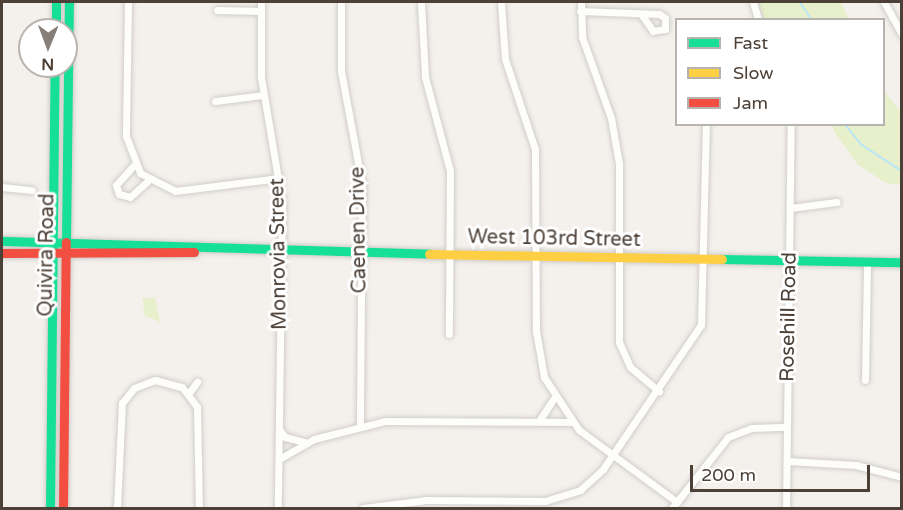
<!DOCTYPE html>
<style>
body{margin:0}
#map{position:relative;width:903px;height:510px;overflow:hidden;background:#f4f1ed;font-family:"Varela Round",sans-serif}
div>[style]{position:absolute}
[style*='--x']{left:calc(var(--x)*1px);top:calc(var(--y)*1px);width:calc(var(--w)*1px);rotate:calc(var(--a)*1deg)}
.green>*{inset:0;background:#e7f0cb}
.stream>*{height:1.5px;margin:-0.75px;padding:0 0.75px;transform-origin:0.75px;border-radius:0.75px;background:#bae6f5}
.roads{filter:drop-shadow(0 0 2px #d1cdc9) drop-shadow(0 0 2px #d1cdc9)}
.street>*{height:7px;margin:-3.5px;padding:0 3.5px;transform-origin:3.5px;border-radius:3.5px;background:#fdfdfc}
.fast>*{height:9px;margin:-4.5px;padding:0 4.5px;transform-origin:4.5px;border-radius:4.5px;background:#16e098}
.slow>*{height:9px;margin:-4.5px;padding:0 4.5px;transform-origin:4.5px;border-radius:4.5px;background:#ffcf43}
.jam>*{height:9px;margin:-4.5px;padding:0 4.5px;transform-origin:4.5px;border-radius:4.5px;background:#f24e42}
span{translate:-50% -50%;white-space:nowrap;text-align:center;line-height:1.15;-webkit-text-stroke:6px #fff;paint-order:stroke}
.street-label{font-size:20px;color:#4c4037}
.frame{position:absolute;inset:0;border:3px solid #4c4037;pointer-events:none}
.legend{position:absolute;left:675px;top:18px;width:210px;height:108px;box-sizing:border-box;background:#fff;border:2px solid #b7b3af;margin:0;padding:8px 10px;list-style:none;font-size:18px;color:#4c4037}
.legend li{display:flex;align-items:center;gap:12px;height:30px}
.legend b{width:30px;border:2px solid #b7b3af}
.north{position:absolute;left:18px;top:18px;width:60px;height:60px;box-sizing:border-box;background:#fff;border:2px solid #b7b3af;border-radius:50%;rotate:181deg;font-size:16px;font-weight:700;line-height:24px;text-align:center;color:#4c4037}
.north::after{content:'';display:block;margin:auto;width:21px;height:27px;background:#877e77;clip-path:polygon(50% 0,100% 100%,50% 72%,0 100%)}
.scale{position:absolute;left:690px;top:465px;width:180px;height:27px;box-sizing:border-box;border:3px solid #4c4037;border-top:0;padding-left:8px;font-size:18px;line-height:21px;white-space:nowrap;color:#4c4037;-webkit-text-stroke:4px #fff;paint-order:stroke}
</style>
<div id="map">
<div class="green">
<i style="clip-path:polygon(758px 2px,841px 2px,849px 19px,764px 19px)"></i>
<i style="clip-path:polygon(884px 91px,901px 112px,901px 185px,886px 183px,857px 164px,833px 130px,833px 125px,884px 124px)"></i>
<i style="clip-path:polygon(142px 298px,155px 298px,160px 322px,145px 316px)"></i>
</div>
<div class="stream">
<i style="--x:800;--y:2;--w:22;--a:56"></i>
<i style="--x:845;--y:124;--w:27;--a:51"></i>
<i style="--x:862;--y:145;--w:48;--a:33"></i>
</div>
<div class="roads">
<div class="street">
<i style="--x:128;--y:2;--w:134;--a:90.9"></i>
<i style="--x:126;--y:136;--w:40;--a:69"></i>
<i style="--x:140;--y:173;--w:39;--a:27"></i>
<i style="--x:175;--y:191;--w:105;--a:-7.1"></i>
<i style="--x:261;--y:2;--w:75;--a:90"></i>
<i style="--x:261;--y:77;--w:128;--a:80.5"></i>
<i style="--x:282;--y:203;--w:305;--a:90.8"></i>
<i style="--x:341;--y:2;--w:69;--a:90"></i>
<i style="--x:341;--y:71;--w:115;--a:79.5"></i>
<i style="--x:362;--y:184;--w:241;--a:90.5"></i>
<i style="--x:421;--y:2;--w:75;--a:86.9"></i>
<i style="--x:425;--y:77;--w:97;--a:75.1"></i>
<i style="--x:450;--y:171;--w:163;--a:90.4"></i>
<i style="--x:501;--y:2;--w:57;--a:86"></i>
<i style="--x:505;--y:59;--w:95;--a:71.6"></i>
<i style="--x:535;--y:149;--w:182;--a:89.7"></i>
<i style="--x:536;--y:331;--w:47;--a:80.1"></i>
<i style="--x:544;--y:377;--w:64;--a:56.6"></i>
<i style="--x:579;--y:430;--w:122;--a:36.3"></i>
<i style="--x:581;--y:2;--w:35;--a:88"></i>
<i style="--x:582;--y:37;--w:86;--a:70.3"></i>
<i style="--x:611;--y:118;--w:47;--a:80.1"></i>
<i style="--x:619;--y:164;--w:178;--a:90"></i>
<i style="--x:619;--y:342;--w:27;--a:66"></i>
<i style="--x:630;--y:367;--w:38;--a:40"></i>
<i style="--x:753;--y:2;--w:19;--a:74"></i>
<i style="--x:884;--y:2;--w:38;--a:61"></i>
<i style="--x:217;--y:10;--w:44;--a:1.3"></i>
<i style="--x:580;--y:11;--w:79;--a:2.2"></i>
<i style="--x:659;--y:14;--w:7;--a:34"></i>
<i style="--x:665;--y:18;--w:11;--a:90"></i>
<i style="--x:665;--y:29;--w:12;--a:171"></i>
<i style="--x:653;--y:31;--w:19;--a:-125"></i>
<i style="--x:215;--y:101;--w:48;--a:-7.1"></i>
<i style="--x:134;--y:165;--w:27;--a:132"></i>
<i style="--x:116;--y:185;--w:9;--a:72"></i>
<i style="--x:119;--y:194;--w:11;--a:15"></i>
<i style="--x:130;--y:197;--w:24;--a:-42"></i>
<i style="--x:2;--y:187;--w:30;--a:6"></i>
<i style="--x:790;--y:208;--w:47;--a:-7.3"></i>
<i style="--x:865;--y:380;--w:119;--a:-89"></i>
<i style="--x:189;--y:393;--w:14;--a:-54"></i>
<i style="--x:539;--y:421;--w:27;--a:-57"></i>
<i style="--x:279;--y:429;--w:10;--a:53"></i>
<i style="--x:285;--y:437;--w:23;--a:15"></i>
<i style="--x:279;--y:459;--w:40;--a:-29.7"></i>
<i style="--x:314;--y:439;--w:73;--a:-14.2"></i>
<i style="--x:385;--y:421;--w:188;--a:0.3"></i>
<i style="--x:787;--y:461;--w:69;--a:3.3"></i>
<i style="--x:856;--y:465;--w:48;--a:14.6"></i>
<i style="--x:117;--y:508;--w:105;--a:-87.3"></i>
<i style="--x:122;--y:403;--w:19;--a:-51"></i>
<i style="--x:134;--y:388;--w:22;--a:-21"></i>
<i style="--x:155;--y:380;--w:28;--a:15"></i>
<i style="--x:182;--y:387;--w:25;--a:53"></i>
<i style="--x:197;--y:407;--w:101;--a:88.9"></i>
<i style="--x:363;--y:508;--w:64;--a:-7.2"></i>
<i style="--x:426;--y:500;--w:119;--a:0.5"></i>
<i style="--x:545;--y:501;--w:37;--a:-17"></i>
<i style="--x:580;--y:490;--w:31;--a:-42"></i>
<i style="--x:603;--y:469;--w:174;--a:-55.8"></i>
<i style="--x:701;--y:325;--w:201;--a:-88.6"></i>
<i style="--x:672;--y:508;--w:90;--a:-51.7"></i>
<i style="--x:728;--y:437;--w:25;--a:-21"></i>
<i style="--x:751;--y:428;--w:36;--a:-2"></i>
<i style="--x:786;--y:508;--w:384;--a:-89.3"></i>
</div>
<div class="fast">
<i style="--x:56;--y:2;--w:28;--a:90"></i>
<i style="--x:2;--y:241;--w:427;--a:1.7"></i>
<i style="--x:66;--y:242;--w:240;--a:-89.3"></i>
<i style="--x:722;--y:259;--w:180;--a:1"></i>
<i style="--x:50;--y:508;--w:442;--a:-89.4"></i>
</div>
<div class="slow">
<i style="--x:429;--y:254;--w:293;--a:1"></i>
</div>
<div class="jam">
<i style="--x:2;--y:253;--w:192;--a:-0.3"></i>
<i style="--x:63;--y:508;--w:266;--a:-89.4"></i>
</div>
</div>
<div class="street-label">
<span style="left:359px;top:230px;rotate:-91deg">Caenen Drive</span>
<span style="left:554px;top:239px;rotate:1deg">West 103rd Street</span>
<span style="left:279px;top:254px;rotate:-91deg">Monrovia Street</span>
<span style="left:47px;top:255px;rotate:-89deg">Quivira Road</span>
<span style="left:789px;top:317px;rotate:-89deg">Rosehill Road</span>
</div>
<div class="frame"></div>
<ul class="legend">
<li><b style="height:8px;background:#16e098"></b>Fast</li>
<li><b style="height:8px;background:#ffcf43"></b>Slow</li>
<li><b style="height:8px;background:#f24e42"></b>Jam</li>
</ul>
<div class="north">N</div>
<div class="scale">200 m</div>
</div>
